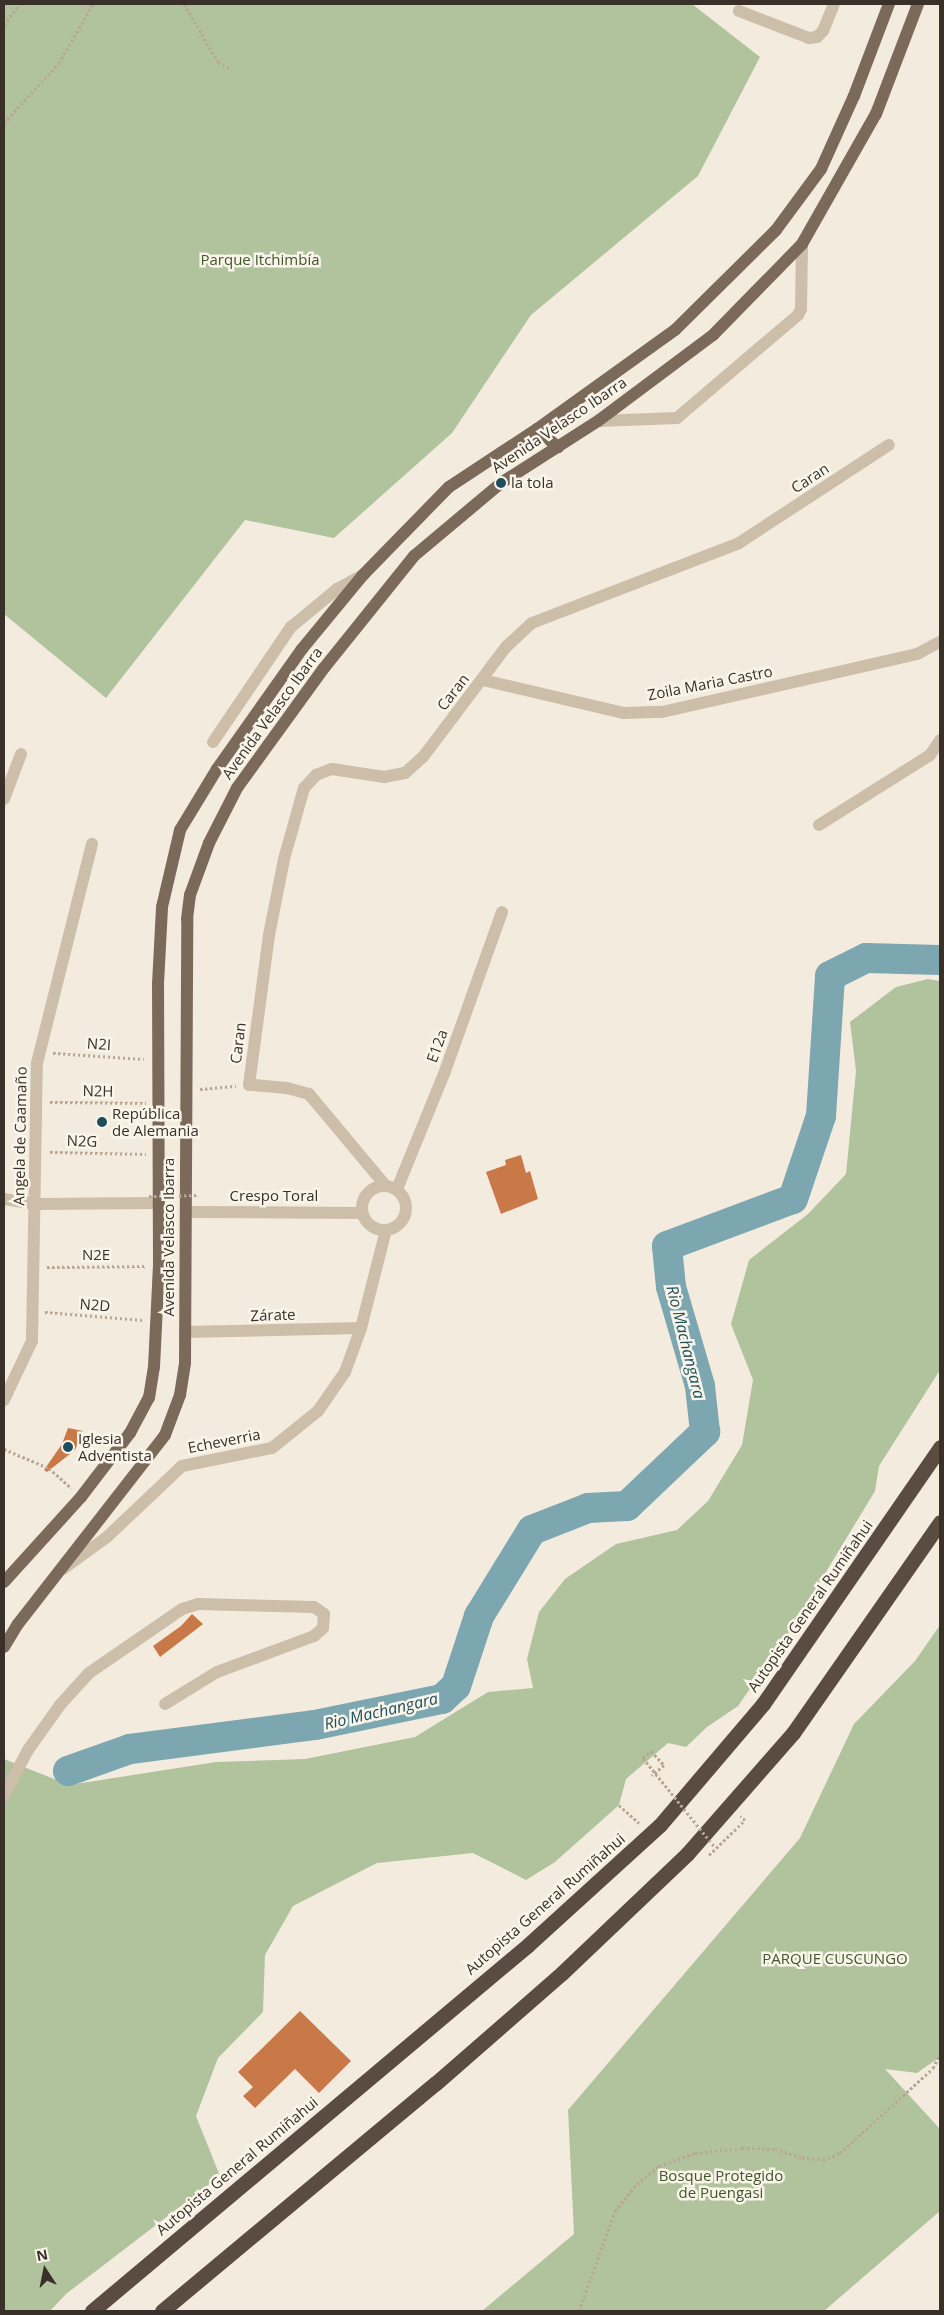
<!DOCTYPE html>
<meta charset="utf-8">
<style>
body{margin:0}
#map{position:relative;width:944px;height:2315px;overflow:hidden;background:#f3ecde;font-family:"Open Sans",sans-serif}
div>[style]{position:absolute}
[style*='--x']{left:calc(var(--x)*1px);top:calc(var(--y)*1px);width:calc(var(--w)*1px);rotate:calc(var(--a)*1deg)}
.green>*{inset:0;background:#b1c39d}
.river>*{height:30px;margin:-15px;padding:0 15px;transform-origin:15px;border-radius:15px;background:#7ca7b1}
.building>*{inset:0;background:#c87947}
.path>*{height:3px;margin-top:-1.5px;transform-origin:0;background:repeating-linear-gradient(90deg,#b8a893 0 2.5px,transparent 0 5px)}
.minor>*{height:12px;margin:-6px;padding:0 6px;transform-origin:6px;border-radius:6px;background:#ccbea9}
.minor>.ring{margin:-6px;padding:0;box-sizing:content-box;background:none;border:12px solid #ccbea9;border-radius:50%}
.major>*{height:12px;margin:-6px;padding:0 6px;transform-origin:6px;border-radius:6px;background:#7b6a5a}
.highway>*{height:15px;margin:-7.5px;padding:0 7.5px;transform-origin:7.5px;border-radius:7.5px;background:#5a4c40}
.path-bridge>*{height:3px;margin-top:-1.5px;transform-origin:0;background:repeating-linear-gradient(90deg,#b8a893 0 2.5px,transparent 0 5px)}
.dots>*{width:14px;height:14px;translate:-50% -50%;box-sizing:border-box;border:2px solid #faf5ea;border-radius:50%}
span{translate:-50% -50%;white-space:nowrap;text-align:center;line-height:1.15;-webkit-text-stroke:5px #faf5ea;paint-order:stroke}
.park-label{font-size:15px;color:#41572c}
.street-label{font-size:15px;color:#393029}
.poi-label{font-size:15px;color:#393029}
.left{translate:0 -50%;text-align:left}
.water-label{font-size:16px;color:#1d4e5b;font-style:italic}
.frame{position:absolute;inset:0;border:5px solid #393029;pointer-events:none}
.north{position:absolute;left:20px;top:2245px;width:50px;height:50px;-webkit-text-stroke:4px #faf5ea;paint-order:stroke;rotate:349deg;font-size:14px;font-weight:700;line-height:20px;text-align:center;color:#393029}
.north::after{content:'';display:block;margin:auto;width:18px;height:22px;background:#393029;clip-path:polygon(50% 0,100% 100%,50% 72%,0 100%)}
</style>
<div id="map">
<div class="green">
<i style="clip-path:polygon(4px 4px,692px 4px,760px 57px,698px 176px,531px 315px,452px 433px,334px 538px,245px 520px,106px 698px,4px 614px)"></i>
<i style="clip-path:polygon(928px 979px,940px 981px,940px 1370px,879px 1466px,875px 1491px,792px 1628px,738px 1706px,707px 1727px,686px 1747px,668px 1743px,626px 1779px,619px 1805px,555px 1862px,526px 1880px,473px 1853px,377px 1863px,293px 1906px,265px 1955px,263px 2012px,218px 2058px,196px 2116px,220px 2176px,66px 2294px,50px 2311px,4px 2311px,4px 1759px,69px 1785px,216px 1762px,305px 1759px,415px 1737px,488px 1692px,533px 1688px,527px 1659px,539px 1612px,565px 1579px,616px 1544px,677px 1530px,708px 1501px,742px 1445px,753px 1380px,731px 1324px,749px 1260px,808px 1214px,846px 1174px,856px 1071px,850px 1022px,896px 987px)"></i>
<i style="clip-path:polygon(940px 1625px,940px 2057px,917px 2073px,885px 2069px,940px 2129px,940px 2211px,824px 2311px,482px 2311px,574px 2234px,568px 2110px,800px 1838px,854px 1724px,915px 1661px)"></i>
</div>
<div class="river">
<i style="--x:68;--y:1771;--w:66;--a:-19.5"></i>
<i style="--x:130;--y:1749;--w:187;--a:-7.4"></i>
<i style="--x:315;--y:1725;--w:130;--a:-11.6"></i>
<i style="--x:442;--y:1699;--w:19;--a:-43"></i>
<i style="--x:456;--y:1686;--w:74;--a:-71.8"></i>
<i style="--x:479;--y:1616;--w:101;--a:-58.4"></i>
<i style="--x:532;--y:1530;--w:60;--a:-21.4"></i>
<i style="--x:588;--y:1508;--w:39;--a:-3"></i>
<i style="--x:627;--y:1506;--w:108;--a:-43.5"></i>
<i style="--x:705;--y:1432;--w:46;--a:-96.2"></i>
<i style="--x:700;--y:1386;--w:103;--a:-106.3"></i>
<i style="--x:671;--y:1287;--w:41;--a:-95.6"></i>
<i style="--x:667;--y:1246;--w:134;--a:-20.5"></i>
<i style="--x:793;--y:1199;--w:88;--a:-71.4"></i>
<i style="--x:821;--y:1116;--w:140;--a:-86.3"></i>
<i style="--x:830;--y:976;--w:40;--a:-26.6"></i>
<i style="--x:866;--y:958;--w:74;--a:1.5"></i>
</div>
<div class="building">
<i style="clip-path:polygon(521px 1155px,526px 1173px,530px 1171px,538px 1199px,501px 1214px,486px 1172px,506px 1165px,505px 1160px)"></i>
<i style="clip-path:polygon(68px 1428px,83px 1431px,75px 1450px,47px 1472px,44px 1470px,62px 1444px)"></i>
<i style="clip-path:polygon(192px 1614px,203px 1624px,160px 1657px,153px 1646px,181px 1626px)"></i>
<i style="clip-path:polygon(300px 2011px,351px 2061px,319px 2093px,295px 2069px,255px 2108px,243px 2096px,253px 2087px,238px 2072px)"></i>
</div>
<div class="path">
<i style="--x:184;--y:4;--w:67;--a:59.6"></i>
<i style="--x:218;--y:62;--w:15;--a:28"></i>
<i style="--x:4;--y:25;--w:26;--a:-54"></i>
<i style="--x:4;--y:123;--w:81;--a:-47.5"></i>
<i style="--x:59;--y:63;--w:68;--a:-60"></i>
<i style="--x:53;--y:1053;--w:91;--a:3.8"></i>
<i style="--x:200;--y:1089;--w:36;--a:-5"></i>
<i style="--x:50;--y:1102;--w:96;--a:0.6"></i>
<i style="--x:50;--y:1152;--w:96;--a:1.2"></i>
<i style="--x:47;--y:1267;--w:99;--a:-0.6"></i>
<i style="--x:45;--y:1312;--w:98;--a:4.7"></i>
<i style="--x:4;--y:1449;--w:49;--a:22.9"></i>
<i style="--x:49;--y:1468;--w:30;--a:42"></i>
<i style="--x:643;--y:1758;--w:11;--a:-41"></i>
<i style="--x:651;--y:1751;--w:19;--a:47"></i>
<i style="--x:664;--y:1765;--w:16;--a:140"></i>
<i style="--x:619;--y:1805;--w:27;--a:42"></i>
<i style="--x:709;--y:1855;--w:50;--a:-44.2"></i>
<i style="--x:745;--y:1820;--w:6;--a:-141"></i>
<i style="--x:579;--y:2311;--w:106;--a:-70.2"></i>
<i style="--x:615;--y:2211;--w:35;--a:-51"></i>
<i style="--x:637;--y:2184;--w:28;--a:-39"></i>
<i style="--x:659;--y:2166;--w:38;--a:-20"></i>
<i style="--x:695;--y:2153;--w:47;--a:-6.1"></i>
<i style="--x:742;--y:2148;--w:33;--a:2"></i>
<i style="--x:775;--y:2149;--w:28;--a:18"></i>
<i style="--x:802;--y:2158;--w:21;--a:5"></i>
<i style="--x:823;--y:2160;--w:18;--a:-22"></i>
<i style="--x:840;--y:2153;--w:126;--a:-42.4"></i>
<i style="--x:933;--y:2068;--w:15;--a:-62"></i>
</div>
<div class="minor">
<i style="--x:739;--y:11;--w:75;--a:21.1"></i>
<i style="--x:809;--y:38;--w:8;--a:-7"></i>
<i style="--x:817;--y:37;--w:8;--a:-45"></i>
<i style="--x:823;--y:31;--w:29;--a:-68"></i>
<i style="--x:598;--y:421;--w:79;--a:-2.2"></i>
<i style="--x:677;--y:418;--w:159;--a:-40.4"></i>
<i style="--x:798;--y:315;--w:7;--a:-63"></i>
<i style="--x:801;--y:309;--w:65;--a:-89.1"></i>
<i style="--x:483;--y:680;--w:145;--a:13.2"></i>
<i style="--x:624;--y:713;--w:38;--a:-2"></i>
<i style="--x:662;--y:712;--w:262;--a:-12.8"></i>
<i style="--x:917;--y:654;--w:26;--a:-28"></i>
<i style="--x:213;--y:742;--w:139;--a:-55.9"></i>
<i style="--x:291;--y:627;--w:60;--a:-39.6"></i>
<i style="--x:337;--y:589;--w:30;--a:-28"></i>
<i style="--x:4;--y:799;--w:48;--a:-69.3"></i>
<i style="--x:819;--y:825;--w:131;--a:-32.2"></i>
<i style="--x:930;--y:755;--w:18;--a:-56"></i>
<i style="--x:385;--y:1185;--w:119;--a:-129.9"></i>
<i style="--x:309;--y:1094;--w:23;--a:-165"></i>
<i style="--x:287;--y:1088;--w:38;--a:-175"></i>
<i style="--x:249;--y:1085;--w:151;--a:-82.4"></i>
<i style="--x:269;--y:935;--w:77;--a:-78.8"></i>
<i style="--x:284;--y:859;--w:74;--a:-74.3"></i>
<i style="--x:304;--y:788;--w:18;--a:-47"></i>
<i style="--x:316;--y:775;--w:17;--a:-21"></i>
<i style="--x:332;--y:769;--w:53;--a:8.7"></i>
<i style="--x:384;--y:777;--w:21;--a:-11"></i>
<i style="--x:405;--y:773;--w:24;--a:-42"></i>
<i style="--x:423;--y:757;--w:138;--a:-53"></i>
<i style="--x:506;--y:647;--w:35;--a:-43"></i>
<i style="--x:532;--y:623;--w:222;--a:-21.1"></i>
<i style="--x:739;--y:543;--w:179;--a:-33.2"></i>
<i class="ring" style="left:362px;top:1186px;width:32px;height:32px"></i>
<i style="--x:397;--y:1189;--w:124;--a:-67.8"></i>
<i style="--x:444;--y:1074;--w:172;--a:-70.3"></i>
<i style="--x:4;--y:1199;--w:32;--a:9"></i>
<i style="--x:36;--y:1204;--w:122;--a:-0.5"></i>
<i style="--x:186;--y:1212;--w:176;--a:0.3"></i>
<i style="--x:185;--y:1332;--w:176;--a:-1.3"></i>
<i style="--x:4;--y:1400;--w:65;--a:-64.6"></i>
<i style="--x:32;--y:1341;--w:278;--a:-89"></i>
<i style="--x:37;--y:1063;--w:226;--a:-75.9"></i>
<i style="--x:63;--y:1569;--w:54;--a:-36"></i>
<i style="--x:107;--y:1537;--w:103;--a:-43.4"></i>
<i style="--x:182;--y:1466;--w:92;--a:-11.3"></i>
<i style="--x:272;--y:1448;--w:59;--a:-38.8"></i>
<i style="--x:318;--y:1411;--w:47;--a:-55.3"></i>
<i style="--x:345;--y:1372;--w:47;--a:-70"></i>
<i style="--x:361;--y:1328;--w:101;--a:-75.7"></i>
<i style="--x:4;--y:1795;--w:51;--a:-61.9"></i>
<i style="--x:28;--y:1750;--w:55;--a:-54.6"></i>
<i style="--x:60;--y:1705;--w:43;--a:-47.8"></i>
<i style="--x:89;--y:1673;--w:113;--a:-34.5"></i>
<i style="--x:182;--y:1609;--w:17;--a:-17"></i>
<i style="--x:198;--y:1604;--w:116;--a:1.5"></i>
<i style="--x:314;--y:1607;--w:12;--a:35"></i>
<i style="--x:324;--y:1614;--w:14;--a:94"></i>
<i style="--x:323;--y:1628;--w:12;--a:138"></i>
<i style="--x:314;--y:1636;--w:103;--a:159.6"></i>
<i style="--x:217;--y:1672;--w:61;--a:148.4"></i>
</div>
<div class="major">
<i style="--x:537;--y:429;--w:28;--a:41"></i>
<i style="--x:4;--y:1582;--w:115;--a:-47.8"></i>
<i style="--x:81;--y:1497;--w:81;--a:-52.6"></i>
<i style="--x:130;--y:1433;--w:40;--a:-62"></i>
<i style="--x:149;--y:1398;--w:31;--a:-81"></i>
<i style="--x:154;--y:1367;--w:101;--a:-87.2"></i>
<i style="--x:159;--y:1266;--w:282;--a:-90.2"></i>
<i style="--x:158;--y:984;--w:77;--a:-87"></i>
<i style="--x:162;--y:907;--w:79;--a:-76.8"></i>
<i style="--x:180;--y:830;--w:71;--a:-58.8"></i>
<i style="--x:217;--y:769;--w:147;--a:-54.7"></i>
<i style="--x:302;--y:649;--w:96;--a:-50.5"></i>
<i style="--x:363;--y:575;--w:123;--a:-45.7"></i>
<i style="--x:449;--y:487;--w:105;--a:-33.4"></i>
<i style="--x:537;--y:429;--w:170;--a:-35.7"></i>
<i style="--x:675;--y:330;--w:142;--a:-44.7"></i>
<i style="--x:776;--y:230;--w:76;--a:-53.6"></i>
<i style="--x:821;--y:169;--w:80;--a:-65.7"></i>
<i style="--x:854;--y:96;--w:98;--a:-69.2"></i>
<i style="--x:4;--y:1647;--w:27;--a:-59"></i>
<i style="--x:18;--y:1624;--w:239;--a:-52.1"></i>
<i style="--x:165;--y:1435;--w:43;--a:-69.4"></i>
<i style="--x:180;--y:1395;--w:32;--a:-81"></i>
<i style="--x:185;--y:1363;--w:444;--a:-89.7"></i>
<i style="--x:187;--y:919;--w:24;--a:-83"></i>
<i style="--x:190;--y:895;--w:55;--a:-69.9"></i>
<i style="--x:209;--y:843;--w:62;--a:-63"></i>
<i style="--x:237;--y:788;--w:148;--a:-54.1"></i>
<i style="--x:324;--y:668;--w:144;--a:-51.2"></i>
<i style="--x:414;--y:556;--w:114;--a:-40"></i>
<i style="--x:501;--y:483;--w:115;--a:-32.6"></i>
<i style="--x:598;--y:421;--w:144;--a:-36.8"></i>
<i style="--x:713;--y:335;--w:127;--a:-45.6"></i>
<i style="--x:802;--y:244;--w:150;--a:-60.4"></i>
<i style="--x:876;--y:114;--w:118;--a:-69.1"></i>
</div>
<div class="highway">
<i style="--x:92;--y:2311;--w:569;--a:-40.01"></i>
<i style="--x:528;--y:1945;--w:178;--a:-42.3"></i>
<i style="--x:660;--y:1825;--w:159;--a:-49.6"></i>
<i style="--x:763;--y:1704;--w:312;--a:-55.4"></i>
<i style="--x:162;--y:2311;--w:356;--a:-39.8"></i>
<i style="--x:436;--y:2083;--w:167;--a:-41.1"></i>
<i style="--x:562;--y:1973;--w:173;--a:-43.6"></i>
<i style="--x:687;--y:1854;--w:161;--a:-48.8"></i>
<i style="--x:793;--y:1733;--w:257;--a:-55.1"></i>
</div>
<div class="path-bridge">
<i style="--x:149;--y:1196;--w:48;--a:-1.2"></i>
<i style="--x:643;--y:1758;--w:113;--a:51.1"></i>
</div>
<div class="dots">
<i style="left:501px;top:483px;background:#1d4e5b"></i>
<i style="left:102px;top:1122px;background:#1d4e5b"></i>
<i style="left:68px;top:1447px;background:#1d4e5b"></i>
</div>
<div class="park-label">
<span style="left:260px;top:260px">Parque Itchimbía</span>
<span style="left:835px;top:1959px">PARQUE CUSCUNGO</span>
<span style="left:721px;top:2184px">Bosque Protegido<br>de Puengasi</span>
</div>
<div class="street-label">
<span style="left:559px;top:425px;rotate:-34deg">Avenida Velasco Ibarra</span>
<span style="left:810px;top:478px;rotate:-33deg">Caran</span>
<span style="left:710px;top:683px;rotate:-11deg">Zoila Maria Castro</span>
<span style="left:453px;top:692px;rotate:-52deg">Caran</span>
<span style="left:272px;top:713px;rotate:-54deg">Avenida Velasco Ibarra</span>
<span style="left:238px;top:1043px;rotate:-83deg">Caran</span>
<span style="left:99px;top:1044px;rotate:4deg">N2I</span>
<span style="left:437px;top:1046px;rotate:-70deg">E12a</span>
<span style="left:98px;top:1091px;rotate:1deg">N2H</span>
<span style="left:20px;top:1136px;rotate:-89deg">Angela de Caamaño</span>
<span style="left:82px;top:1141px;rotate:2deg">N2G</span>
<span style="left:274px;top:1196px">Crespo Toral</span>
<span style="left:169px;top:1237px;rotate:-90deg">Avenida Velasco Ibarra</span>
<span style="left:96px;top:1255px">N2E</span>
<span style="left:95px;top:1305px;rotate:4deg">N2D</span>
<span style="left:273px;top:1315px;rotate:-2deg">Zárate</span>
<span style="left:224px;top:1441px;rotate:-11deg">Echeverria</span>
<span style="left:810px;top:1606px;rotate:-55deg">Autopista General Rumiñahui</span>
<span style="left:545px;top:1904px;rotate:-41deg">Autopista General Rumiñahui</span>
<span style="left:237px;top:2166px;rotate:-40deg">Autopista General Rumiñahui</span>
</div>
<div class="poi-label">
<span class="left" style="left:511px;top:483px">la tola</span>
<span class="left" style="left:112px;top:1122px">República<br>de Alemania</span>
<span class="left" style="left:78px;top:1447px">Iglesia<br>Adventista</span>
</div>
<div class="water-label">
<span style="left:686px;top:1342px;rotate:76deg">Rio Machangara</span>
<span style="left:381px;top:1711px;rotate:-13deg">Rio Machangara</span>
</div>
<div class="frame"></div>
<div class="north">N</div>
</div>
